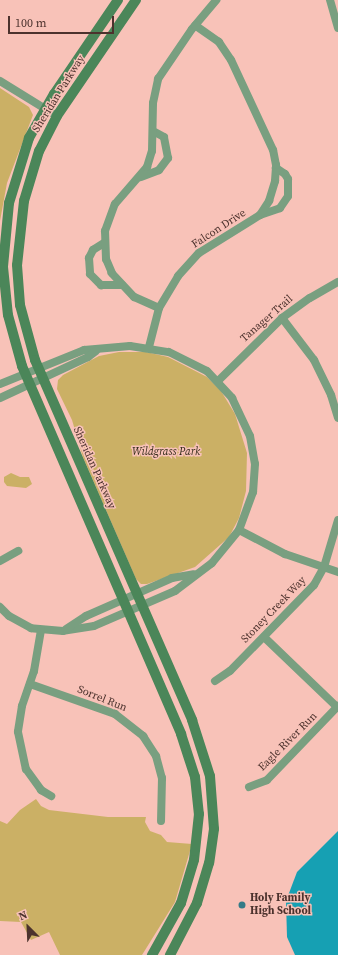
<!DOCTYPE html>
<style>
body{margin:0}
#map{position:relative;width:338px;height:955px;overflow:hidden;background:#f8c2b8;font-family:"Source Serif 4",serif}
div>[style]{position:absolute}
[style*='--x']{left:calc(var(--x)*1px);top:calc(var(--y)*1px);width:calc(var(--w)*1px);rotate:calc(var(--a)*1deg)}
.green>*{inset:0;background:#cbb065}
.water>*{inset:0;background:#16a0b3}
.minor>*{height:8px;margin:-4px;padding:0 4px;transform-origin:4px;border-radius:4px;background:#799f80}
.secondary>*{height:10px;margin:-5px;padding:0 5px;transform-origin:5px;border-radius:5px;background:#4b8659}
.dots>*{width:11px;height:11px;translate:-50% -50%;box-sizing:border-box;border:2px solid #f8c2b8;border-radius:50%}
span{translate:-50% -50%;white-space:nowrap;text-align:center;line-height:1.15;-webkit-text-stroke:3px #f8c2b8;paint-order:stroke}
.street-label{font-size:11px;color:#4c322d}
.park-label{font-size:11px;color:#322b18;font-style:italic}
.poi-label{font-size:11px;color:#4c322d;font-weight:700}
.left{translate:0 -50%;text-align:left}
.north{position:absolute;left:8px;top:907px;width:40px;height:40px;-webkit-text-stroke:3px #f8c2b8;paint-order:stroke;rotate:336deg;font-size:11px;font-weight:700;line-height:16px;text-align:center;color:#4c322d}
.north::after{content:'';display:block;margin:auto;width:14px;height:18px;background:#4c322d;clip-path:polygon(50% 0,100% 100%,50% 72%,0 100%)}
.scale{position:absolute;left:8px;top:16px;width:106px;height:18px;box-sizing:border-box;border:2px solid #4c322d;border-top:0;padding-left:5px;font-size:12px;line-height:14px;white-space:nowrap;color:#4c322d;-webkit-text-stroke:3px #f8c2b8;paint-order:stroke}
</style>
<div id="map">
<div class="green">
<i style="clip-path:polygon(0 88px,29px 107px,33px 115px,7px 183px,0 221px)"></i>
<i style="clip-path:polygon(119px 352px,146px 352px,168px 357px,207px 377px,221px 391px,235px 414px,247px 453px,246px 491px,239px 518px,229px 537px,195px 567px,147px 584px,141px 584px,136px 579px,83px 457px,72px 420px,57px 389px,58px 380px,63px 375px,99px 356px)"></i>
<i style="clip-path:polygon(11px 473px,20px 477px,29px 477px,32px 484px,26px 488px,7px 486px,4px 482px,4px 477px)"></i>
<i style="clip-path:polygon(36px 799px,41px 806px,49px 810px,108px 817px,146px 817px,145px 822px,150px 831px,161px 835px,167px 842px,192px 844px,175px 902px,142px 955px,60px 955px,49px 932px,31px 940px,21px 922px,0 921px,0 821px,7px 824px,20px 810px)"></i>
</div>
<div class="water">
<i style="clip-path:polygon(338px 831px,338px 955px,295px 955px,287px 937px,286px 901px,297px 872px)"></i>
</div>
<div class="minor">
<i style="--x:330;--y:0;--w:29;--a:74"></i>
<i style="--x:0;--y:81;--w:67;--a:31.6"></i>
<i style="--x:141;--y:177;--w:19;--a:-21"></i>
<i style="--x:159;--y:170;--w:15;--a:-53"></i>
<i style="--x:168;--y:158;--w:21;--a:-101"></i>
<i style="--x:164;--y:137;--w:10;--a:-151"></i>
<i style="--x:260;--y:215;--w:21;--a:-19"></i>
<i style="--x:280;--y:208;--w:14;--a:-56"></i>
<i style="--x:288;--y:196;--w:17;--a:-90"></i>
<i style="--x:288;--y:179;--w:6;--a:-121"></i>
<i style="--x:285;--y:174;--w:11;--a:-146"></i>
<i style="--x:104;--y:243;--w:13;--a:148"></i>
<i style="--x:93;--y:250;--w:9;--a:117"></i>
<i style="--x:89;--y:258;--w:16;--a:86"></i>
<i style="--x:90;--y:274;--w:16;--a:45"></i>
<i style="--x:101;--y:285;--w:21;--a:0"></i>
<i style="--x:159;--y:308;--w:27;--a:-156"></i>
<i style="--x:134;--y:297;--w:33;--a:-133"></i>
<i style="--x:112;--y:273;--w:15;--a:-113"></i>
<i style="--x:106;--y:259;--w:28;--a:-92"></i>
<i style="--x:105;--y:231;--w:29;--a:-70"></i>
<i style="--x:115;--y:204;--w:49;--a:-49.1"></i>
<i style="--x:147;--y:167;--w:17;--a:-73"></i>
<i style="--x:152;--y:151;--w:48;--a:-88.8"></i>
<i style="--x:153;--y:103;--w:25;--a:-78"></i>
<i style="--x:158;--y:79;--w:60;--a:-55.8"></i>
<i style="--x:192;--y:29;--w:38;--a:-50"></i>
<i style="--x:282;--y:318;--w:53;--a:52.7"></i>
<i style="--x:314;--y:360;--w:39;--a:64"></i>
<i style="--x:331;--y:395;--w:24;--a:73"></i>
<i style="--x:149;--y:347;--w:40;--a:-75.6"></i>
<i style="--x:159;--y:308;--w:37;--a:-59"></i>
<i style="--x:178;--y:276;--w:31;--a:-48"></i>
<i style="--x:199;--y:253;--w:72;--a:-31.9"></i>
<i style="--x:260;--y:215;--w:17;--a:-57"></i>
<i style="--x:269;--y:201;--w:21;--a:-73"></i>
<i style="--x:275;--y:181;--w:16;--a:-86"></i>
<i style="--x:276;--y:165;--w:15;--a:-101"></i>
<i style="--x:273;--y:150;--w:99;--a:-115"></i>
<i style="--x:231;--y:60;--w:22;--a:-124"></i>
<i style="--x:219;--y:42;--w:29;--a:-145"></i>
<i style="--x:218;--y:381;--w:90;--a:-44.5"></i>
<i style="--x:282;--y:318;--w:34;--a:-36"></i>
<i style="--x:310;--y:298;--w:32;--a:-30"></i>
<i style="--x:0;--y:384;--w:91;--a:-22"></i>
<i style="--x:84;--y:350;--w:46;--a:-5"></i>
<i style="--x:130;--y:346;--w:39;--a:9"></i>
<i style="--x:169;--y:352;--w:42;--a:26.6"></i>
<i style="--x:207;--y:371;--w:37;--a:47"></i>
<i style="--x:232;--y:398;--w:42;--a:64.7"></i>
<i style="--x:250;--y:436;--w:28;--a:80"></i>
<i style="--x:255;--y:464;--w:28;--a:94"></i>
<i style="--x:253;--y:492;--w:40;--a:110.2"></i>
<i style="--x:239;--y:530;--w:43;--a:129.3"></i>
<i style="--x:212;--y:563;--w:46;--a:142.9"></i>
<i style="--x:175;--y:591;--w:88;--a:156.6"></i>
<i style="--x:94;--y:626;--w:31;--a:171"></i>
<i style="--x:63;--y:631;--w:32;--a:-175"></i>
<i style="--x:31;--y:628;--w:25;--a:-151"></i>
<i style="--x:9;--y:616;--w:13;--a:-135"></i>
<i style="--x:0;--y:398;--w:97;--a:-25"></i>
<i style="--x:88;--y:357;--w:10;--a:-37"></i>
<i style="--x:239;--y:530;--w:52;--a:27.6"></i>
<i style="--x:285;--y:554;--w:56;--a:18.8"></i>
<i style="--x:0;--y:561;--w:21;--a:-29"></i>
<i style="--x:66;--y:629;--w:24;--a:-33"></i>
<i style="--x:86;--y:616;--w:94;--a:-23.8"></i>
<i style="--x:172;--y:578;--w:22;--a:-10"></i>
<i style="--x:41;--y:630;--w:42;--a:99.7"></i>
<i style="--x:34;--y:671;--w:37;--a:109"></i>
<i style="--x:22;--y:706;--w:26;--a:99"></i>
<i style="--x:18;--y:732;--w:38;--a:78"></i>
<i style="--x:26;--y:769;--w:26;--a:54"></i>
<i style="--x:41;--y:790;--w:12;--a:31"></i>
<i style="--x:264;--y:637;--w:101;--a:43.8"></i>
<i style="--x:215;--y:681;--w:18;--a:-34"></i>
<i style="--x:230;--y:671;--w:120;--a:-45.7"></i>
<i style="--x:314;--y:585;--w:21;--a:-61"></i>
<i style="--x:324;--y:567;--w:49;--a:-73.4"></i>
<i style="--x:30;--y:684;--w:90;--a:19.4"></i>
<i style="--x:115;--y:714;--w:36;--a:38"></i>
<i style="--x:143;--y:736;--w:24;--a:57"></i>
<i style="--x:156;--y:756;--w:23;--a:75"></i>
<i style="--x:162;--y:778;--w:43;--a:91.3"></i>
<i style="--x:249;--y:787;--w:19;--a:-21"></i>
<i style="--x:267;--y:780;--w:103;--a:-46.2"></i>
</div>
<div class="secondary">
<i style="--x:118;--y:0;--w:114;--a:124.2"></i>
<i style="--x:54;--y:94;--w:51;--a:119.6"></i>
<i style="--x:29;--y:138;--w:68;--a:107.1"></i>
<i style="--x:9;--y:203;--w:64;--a:95.4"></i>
<i style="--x:3;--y:267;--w:48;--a:84.1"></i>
<i style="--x:8;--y:315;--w:53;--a:74.6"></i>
<i style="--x:22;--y:366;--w:401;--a:66.6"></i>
<i style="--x:181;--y:734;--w:45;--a:72"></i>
<i style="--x:195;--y:777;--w:37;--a:84"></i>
<i style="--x:199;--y:814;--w:46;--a:96.2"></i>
<i style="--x:194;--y:860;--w:45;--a:106.8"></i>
<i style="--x:181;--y:903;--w:60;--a:119.1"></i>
<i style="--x:136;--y:0;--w:140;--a:124.3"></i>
<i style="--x:57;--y:116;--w:39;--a:117"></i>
<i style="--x:39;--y:151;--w:52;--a:106.7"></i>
<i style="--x:24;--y:201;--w:64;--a:96.2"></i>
<i style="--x:17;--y:265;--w:40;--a:85.7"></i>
<i style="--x:20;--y:305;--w:57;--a:74.7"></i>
<i style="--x:35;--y:360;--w:393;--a:66.4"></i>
<i style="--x:192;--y:720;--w:59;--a:72.2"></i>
<i style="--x:210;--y:776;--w:53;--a:85.7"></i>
<i style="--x:214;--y:829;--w:34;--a:98"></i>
<i style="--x:209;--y:863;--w:42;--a:106.7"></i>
<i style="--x:197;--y:903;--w:59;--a:117.4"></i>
</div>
<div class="dots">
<i style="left:242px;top:905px;background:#347b87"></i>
</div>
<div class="street-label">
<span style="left:59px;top:94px;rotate:-58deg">Sheridan Parkway</span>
<span style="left:219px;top:229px;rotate:-33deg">Falcon Drive</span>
<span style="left:267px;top:319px;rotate:-41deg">Tanager Trail</span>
<span style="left:94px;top:468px;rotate:66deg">Sheridan Parkway</span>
<span style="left:274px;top:610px;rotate:-46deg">Stoney Creek Way</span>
<span style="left:102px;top:699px;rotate:22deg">Sorrel Run</span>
<span style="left:288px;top:742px;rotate:-45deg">Eagle River Run</span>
</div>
<div class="park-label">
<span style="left:166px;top:452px">Wildgrass Park</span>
</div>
<div class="poi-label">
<span class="left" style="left:250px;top:905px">Holy Family<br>High School</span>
</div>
<div class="north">N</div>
<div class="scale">100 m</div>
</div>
